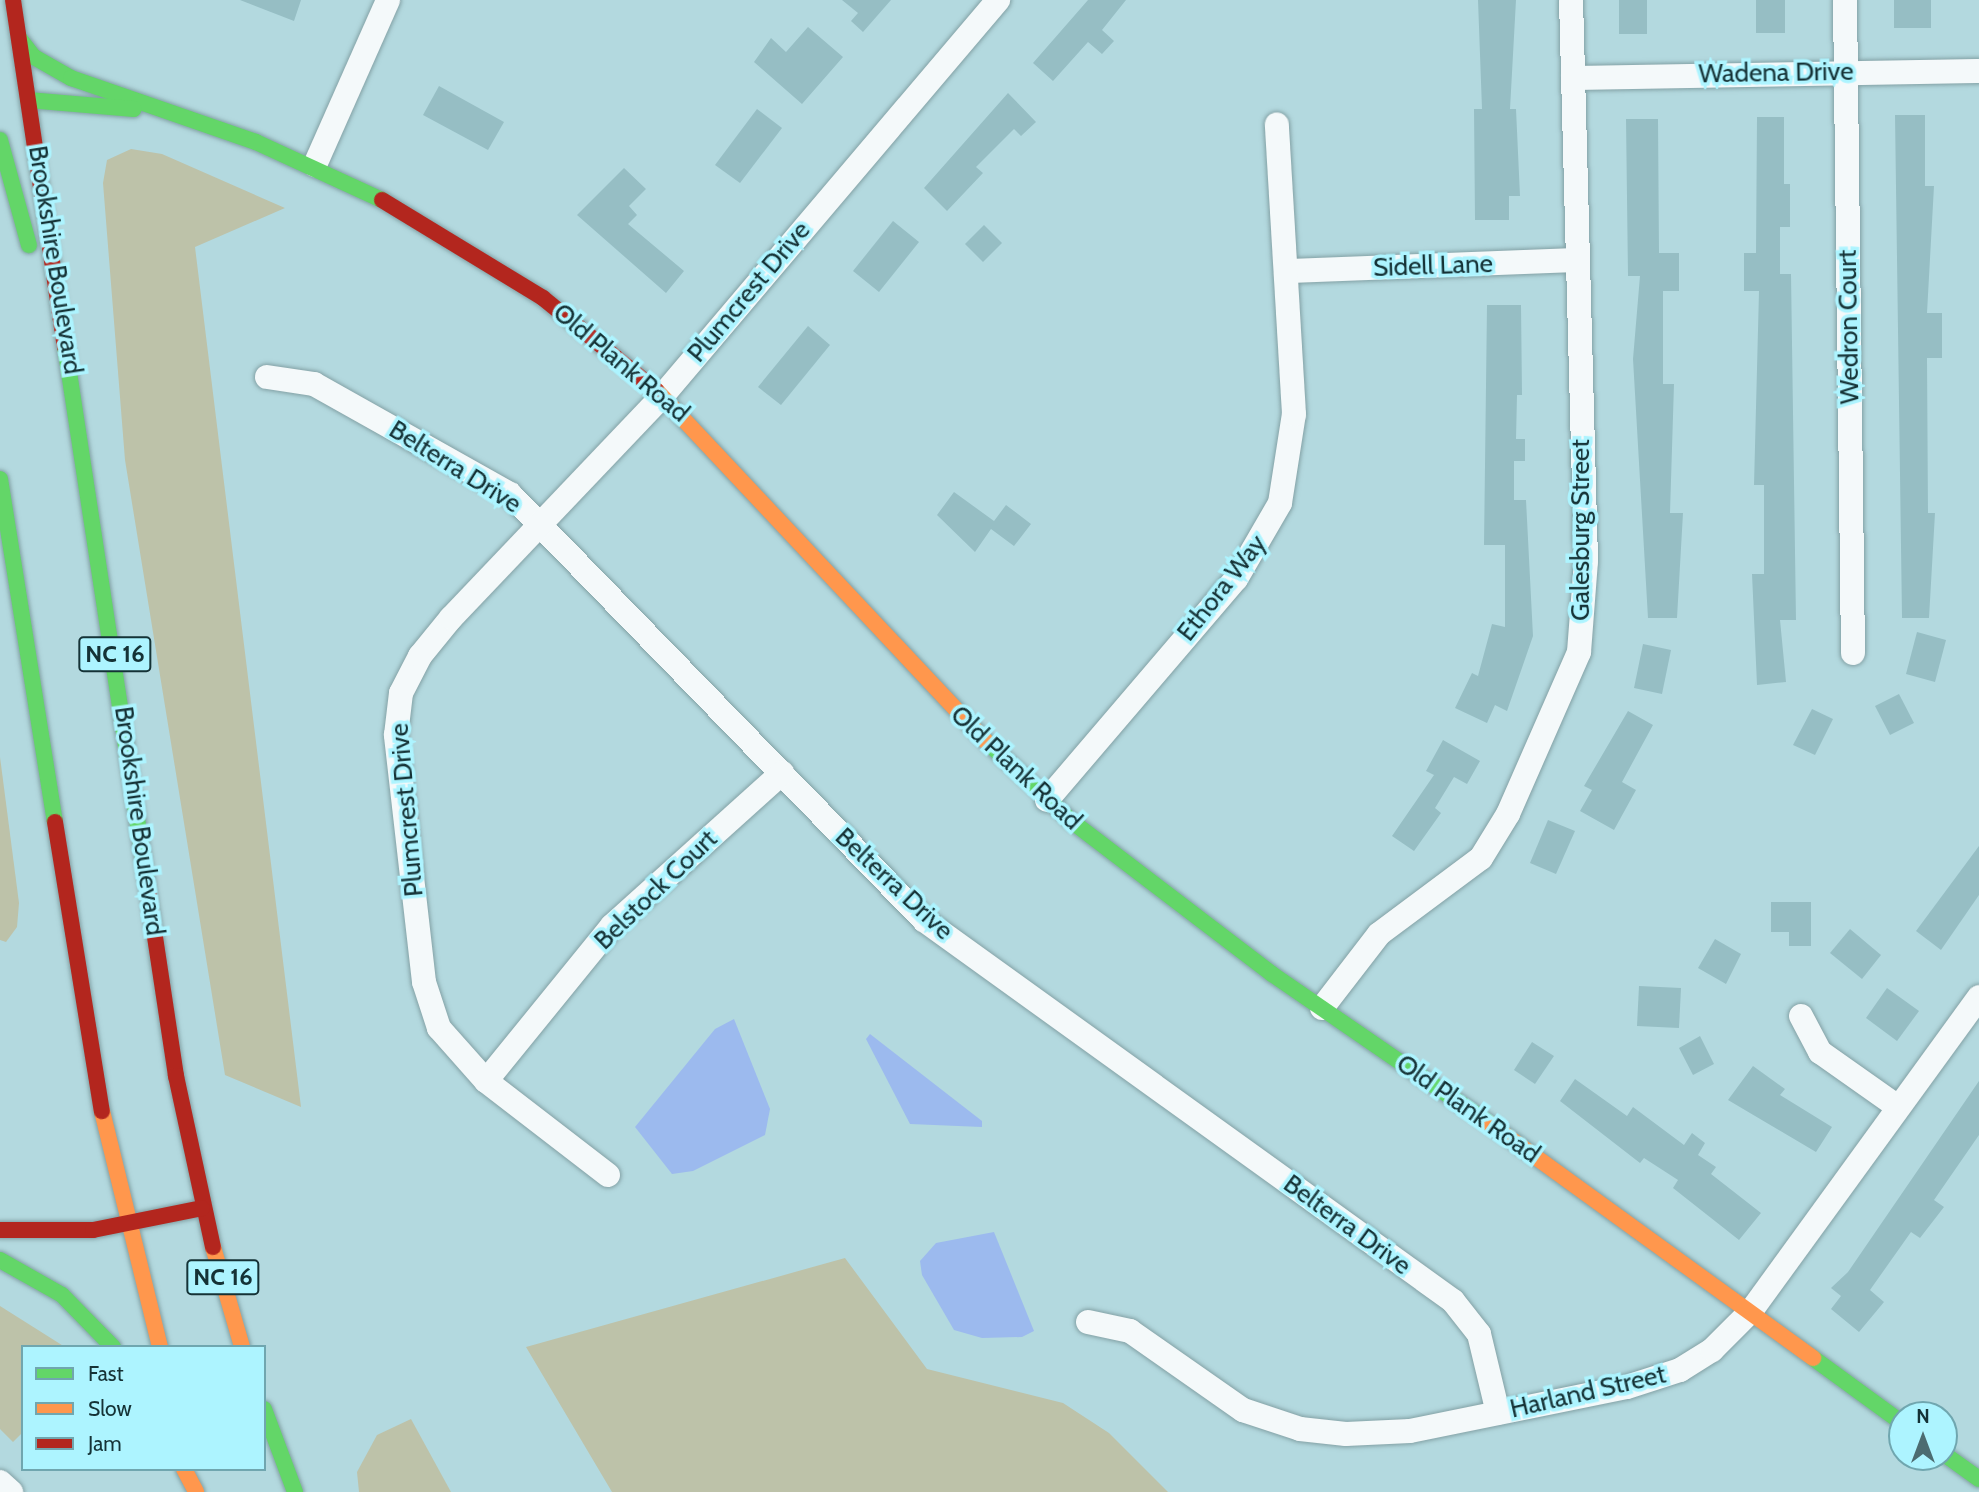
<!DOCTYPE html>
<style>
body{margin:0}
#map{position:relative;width:1979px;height:1492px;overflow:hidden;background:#b3d9df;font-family:Cabin,sans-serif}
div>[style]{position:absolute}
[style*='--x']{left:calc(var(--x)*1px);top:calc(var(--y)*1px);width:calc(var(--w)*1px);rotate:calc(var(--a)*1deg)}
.green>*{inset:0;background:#bdc2a9}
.water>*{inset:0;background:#9cbaee}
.building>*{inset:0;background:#96bec4}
.roads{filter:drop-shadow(0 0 2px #83a1a5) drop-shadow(0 0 2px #83a1a5)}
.street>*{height:24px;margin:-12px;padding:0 12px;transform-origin:12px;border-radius:12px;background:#f4f9fa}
.fast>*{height:16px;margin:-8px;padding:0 8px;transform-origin:8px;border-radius:8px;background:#63d668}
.slow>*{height:16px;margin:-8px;padding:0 8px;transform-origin:8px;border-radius:8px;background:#ff974d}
.jam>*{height:16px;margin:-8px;padding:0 8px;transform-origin:8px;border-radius:8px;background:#b3261e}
span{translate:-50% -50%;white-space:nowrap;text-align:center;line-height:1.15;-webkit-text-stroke:7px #adf4ff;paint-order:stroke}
.shield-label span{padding:2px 5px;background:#adf4ff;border:2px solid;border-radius:5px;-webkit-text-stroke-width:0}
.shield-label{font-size:24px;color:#153236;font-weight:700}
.street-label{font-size:26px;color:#153236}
.legend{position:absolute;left:21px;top:1345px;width:245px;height:126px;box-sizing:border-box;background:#adf4ff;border:2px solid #70a6af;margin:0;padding:9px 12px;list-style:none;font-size:21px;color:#153236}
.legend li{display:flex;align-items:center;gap:14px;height:35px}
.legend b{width:35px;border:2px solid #70a6af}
.north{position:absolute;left:1888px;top:1401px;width:70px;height:70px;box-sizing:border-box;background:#adf4ff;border:2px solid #70a6af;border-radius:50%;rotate:0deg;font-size:19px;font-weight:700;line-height:28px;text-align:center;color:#153236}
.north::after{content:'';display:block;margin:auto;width:24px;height:32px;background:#4c6c71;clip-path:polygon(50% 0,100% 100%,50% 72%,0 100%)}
</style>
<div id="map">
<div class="green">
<i style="clip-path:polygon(131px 149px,162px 154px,285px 208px,195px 247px,301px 1107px,225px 1075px,125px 460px,103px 183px,107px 160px)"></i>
<i style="clip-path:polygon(0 757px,19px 903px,17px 927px,6px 942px,0 940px)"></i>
<i style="clip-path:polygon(845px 1258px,927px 1369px,1063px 1403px,1109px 1433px,1168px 1492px,612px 1492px,526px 1347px)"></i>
<i style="clip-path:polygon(0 1306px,65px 1347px,23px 1347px,23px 1432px,13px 1442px,0 1429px)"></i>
<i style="clip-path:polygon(411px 1419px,451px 1492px,359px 1492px,357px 1472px,377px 1435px)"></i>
</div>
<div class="water">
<i style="clip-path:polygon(734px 1019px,770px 1109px,765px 1135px,693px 1171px,672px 1174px,635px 1127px,715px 1029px)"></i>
<i style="clip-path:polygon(870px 1034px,982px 1121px,982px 1127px,910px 1124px,866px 1039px)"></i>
<i style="clip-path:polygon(994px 1232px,1034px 1331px,1022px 1337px,982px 1338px,954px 1330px,922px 1275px,920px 1261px,936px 1243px)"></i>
</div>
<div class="building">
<i style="clip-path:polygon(240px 0,301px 0,294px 21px)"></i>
<i style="clip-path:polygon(842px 0,891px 0,863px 32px,851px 21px,858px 13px)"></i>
<i style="clip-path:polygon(1088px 0,1126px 0,1102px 30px,1114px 41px,1102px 54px,1088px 42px,1053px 81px,1033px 63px)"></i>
<i style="clip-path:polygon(1478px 0,1516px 0,1510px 109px,1516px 109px,1520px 196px,1509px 196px,1509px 220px,1475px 220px,1474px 109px,1482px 109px)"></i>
<i style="clip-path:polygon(1619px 0,1647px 0,1647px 34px,1619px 34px)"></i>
<i style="clip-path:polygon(1756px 0,1785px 0,1785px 33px,1756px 33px)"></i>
<i style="clip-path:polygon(1894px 0,1931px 0,1931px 28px,1894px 28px)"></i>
<i style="clip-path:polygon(808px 27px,843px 57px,802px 104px,754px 62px,771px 38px,786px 52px)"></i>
<i style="clip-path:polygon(439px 86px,504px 122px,488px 150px,423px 115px)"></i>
<i style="clip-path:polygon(1008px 93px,1036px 122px,1021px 136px,1014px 129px,976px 167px,983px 173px,947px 211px,924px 188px)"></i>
<i style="clip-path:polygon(757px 109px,782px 128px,740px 183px,715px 165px)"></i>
<i style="clip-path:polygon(1895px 115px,1925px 115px,1925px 186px,1934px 186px,1927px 313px,1942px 313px,1942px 358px,1927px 358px,1928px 513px,1935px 513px,1929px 618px,1902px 618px)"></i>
<i style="clip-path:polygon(1757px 117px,1784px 117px,1784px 184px,1790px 184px,1790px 227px,1780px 227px,1780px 274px,1791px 274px,1796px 620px,1780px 620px,1786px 682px,1757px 685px,1752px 574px,1764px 574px,1764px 485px,1754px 485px,1759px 291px,1744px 291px,1744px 253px,1756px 253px)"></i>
<i style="clip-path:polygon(1626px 119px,1658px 119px,1659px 253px,1679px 253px,1679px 291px,1663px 291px,1663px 384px,1674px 384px,1670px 513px,1683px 513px,1677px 618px,1648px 618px,1633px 359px,1640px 276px,1628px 276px)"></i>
<i style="clip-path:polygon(624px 168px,646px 189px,629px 206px,637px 215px,628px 224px,684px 271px,666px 293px,577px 215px)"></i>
<i style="clip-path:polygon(893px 221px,919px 242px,879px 292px,853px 271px)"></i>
<i style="clip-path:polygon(984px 225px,1002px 243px,983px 262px,965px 244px)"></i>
<i style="clip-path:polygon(1487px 305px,1521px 305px,1522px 395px,1517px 395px,1516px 439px,1525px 439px,1525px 461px,1514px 461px,1514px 500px,1526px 500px,1533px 636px,1507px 711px,1495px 705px,1487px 723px,1455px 708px,1472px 673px,1478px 676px,1492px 624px,1505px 627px,1505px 545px,1484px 545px)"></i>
<i style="clip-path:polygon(808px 326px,830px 345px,781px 405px,758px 387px)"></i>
<i style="clip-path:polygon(954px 492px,994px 521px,1006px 505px,1031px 524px,1014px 546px,991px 529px,975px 552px,937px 515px)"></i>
<i style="clip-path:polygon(1917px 632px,1946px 640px,1935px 682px,1906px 674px)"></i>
<i style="clip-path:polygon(1643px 644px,1671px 650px,1662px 694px,1634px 688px)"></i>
<i style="clip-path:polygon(1899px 694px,1914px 723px,1890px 735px,1875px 706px)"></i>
<i style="clip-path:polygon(1812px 709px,1833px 719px,1815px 755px,1793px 745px)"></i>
<i style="clip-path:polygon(1628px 711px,1653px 725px,1622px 782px,1636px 790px,1614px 830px,1580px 811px,1592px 790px,1584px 786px)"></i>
<i style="clip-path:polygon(1443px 740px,1480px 761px,1467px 784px,1454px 777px,1435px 808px,1441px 813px,1414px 851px,1392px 836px,1434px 775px,1426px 771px)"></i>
<i style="clip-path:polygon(1548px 820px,1575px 831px,1556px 874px,1530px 863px)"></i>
<i style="clip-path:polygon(1979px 846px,1979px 895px,1941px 950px,1916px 931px)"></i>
<i style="clip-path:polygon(1771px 902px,1811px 902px,1811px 946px,1789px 946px,1789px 932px,1771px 932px)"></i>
<i style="clip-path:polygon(1850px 929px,1881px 955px,1862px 979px,1830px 953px)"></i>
<i style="clip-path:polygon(1715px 939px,1741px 954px,1726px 984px,1698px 968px)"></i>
<i style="clip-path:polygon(1639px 986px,1681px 988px,1679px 1028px,1637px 1026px)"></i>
<i style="clip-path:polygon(1887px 988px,1919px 1011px,1897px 1041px,1866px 1018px)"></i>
<i style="clip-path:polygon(1700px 1036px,1714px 1064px,1693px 1075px,1679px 1048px)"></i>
<i style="clip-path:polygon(1532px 1042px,1554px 1056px,1535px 1084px,1514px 1070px)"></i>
<i style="clip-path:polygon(1753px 1066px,1785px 1089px,1780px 1095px,1832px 1127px,1816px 1152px,1728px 1100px)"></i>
<i style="clip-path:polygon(1575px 1079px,1627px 1116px,1633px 1107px,1684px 1145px,1692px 1133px,1705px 1143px,1698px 1155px,1716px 1167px,1711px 1174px,1761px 1213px,1739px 1240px,1673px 1188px,1678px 1180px,1644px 1158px,1640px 1163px,1560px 1101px)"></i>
<i style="clip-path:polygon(1979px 1081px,1979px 1135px,1934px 1200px,1944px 1207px,1920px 1238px,1911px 1232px,1870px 1290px,1884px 1302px,1859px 1332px,1831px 1309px,1841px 1296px,1831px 1288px,1848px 1272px)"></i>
</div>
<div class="roads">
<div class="street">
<i style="--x:1845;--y:0;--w:653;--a:89.3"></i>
<i style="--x:1573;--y:78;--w:406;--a:-1"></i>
<i style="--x:315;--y:165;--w:180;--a:-66.1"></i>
<i style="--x:1289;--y:271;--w:288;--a:-2.2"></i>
<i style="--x:267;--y:377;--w:48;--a:8.5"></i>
<i style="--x:314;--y:384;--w:225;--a:29.3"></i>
<i style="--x:510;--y:494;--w:594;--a:45.82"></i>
<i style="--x:924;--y:920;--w:652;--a:35.76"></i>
<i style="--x:1453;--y:1301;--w:42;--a:51.8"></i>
<i style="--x:1479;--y:1334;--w:81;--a:76.5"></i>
<i style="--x:1047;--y:800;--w:291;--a:-49.5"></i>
<i style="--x:1236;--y:579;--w:88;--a:-59.9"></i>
<i style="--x:1280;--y:503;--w:90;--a:-81.1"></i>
<i style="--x:1294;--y:414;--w:290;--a:-93.4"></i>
<i style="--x:1322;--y:1008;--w:93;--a:-52.4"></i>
<i style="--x:1379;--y:934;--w:127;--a:-36.7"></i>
<i style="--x:1481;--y:858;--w:52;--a:-58.5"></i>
<i style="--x:1508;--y:814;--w:177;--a:-66.3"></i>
<i style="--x:1579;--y:652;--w:91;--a:-85.6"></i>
<i style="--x:1586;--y:561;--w:561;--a:-91.53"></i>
<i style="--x:1801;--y:1016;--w:41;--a:62.2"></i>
<i style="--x:1820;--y:1052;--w:95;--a:35.2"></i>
<i style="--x:486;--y:1081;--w:200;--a:-50.9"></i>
<i style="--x:612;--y:926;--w:229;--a:-42"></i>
<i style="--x:608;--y:1175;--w:154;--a:-142.4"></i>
<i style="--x:486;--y:1081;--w:71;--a:-131.6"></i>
<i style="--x:439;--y:1028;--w:48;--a:-108.1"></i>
<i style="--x:424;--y:982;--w:249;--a:-96.5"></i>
<i style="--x:396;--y:735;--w:42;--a:-83.2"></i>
<i style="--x:401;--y:693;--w:42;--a:-62.8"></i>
<i style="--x:420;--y:656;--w:49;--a:-50.8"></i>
<i style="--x:451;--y:618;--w:309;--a:-46.4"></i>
<i style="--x:664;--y:394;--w:517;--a:-49.71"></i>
<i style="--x:1088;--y:1322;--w:43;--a:12.1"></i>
<i style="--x:1130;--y:1331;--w:138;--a:35"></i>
<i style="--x:1243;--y:1410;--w:60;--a:18.4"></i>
<i style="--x:1300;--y:1429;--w:46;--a:6.2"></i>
<i style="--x:1346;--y:1434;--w:64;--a:-2.7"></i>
<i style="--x:1410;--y:1431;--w:221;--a:-11.5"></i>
<i style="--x:1627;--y:1387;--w:56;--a:-17.8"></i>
<i style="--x:1680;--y:1370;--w:38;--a:-32"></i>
<i style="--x:1712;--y:1350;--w:55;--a:-45"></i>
<i style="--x:1751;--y:1311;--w:388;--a:-54"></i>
<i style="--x:0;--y:1482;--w:15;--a:42"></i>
</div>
<div class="fast">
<i style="--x:19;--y:38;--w:24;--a:52"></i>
<i style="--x:34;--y:57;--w:43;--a:29.6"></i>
<i style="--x:71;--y:78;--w:196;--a:19.1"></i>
<i style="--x:256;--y:142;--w:139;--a:24.7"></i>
<i style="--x:28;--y:100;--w:106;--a:4.9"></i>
<i style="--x:0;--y:140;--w:109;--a:74.6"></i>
<i style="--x:65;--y:346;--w:544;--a:81.33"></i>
<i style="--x:0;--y:479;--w:347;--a:80.9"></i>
<i style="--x:987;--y:742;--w:114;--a:43.2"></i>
<i style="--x:1070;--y:820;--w:254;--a:37.3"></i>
<i style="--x:1272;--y:974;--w:265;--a:34.5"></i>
<i style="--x:0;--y:1260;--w:71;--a:29.4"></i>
<i style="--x:62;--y:1295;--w:73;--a:45.6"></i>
<i style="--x:1813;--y:1358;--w:110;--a:36.1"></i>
<i style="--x:264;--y:1409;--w:89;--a:69.5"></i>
<i style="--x:1944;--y:1454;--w:43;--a:35.5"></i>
</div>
<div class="slow">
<i style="--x:656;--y:390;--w:483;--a:46.8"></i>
<i style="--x:102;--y:1111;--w:243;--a:76.2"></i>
<i style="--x:1490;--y:1124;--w:399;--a:35.9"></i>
<i style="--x:213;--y:1247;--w:104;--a:73.8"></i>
<i style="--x:184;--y:1469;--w:26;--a:62"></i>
</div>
<div class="jam">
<i style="--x:13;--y:0;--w:350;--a:81.5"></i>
<i style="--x:382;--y:200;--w:188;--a:31.3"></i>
<i style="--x:543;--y:298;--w:146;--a:39.2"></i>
<i style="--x:55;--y:822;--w:293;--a:80.8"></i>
<i style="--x:147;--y:884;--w:194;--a:81.4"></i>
<i style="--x:176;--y:1076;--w:175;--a:77.8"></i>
<i style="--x:0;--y:1230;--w:93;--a:0"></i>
<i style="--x:93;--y:1230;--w:111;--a:-11.4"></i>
</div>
</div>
<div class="shield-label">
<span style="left:115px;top:654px">NC 16</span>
<span style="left:223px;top:1277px">NC 16</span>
</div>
<div class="street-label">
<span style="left:1776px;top:73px;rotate:-1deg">Wadena Drive</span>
<span style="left:55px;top:260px;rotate:81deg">Brookshire Boulevard</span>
<span style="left:1433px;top:266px;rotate:-2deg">Sidell Lane</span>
<span style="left:749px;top:292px;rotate:-50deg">Plumcrest Drive</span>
<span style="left:1849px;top:327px;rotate:-91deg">Wedron Court</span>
<span style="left:621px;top:363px;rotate:40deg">Old Plank Road</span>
<span style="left:455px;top:467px;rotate:32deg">Belterra Drive</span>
<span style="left:1581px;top:530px;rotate:-90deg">Galesburg Street</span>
<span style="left:1222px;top:588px;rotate:-52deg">Ethora Way</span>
<span style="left:1016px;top:768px;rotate:43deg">Old Plank Road</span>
<span style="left:407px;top:810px;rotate:-95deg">Plumcrest Drive</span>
<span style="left:139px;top:821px;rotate:82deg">Brookshire Boulevard</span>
<span style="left:894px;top:884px;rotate:43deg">Belterra Drive</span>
<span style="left:656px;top:890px;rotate:-44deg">Belstock Court</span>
<span style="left:1468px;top:1109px;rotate:35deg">Old Plank Road</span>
<span style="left:1347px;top:1225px;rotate:36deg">Belterra Drive</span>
<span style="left:1588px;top:1392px;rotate:-13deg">Harland Street</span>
</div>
<ul class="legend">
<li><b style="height:9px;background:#63d668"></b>Fast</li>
<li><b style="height:9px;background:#ff974d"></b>Slow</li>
<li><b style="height:9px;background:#b3261e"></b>Jam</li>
</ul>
<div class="north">N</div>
</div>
